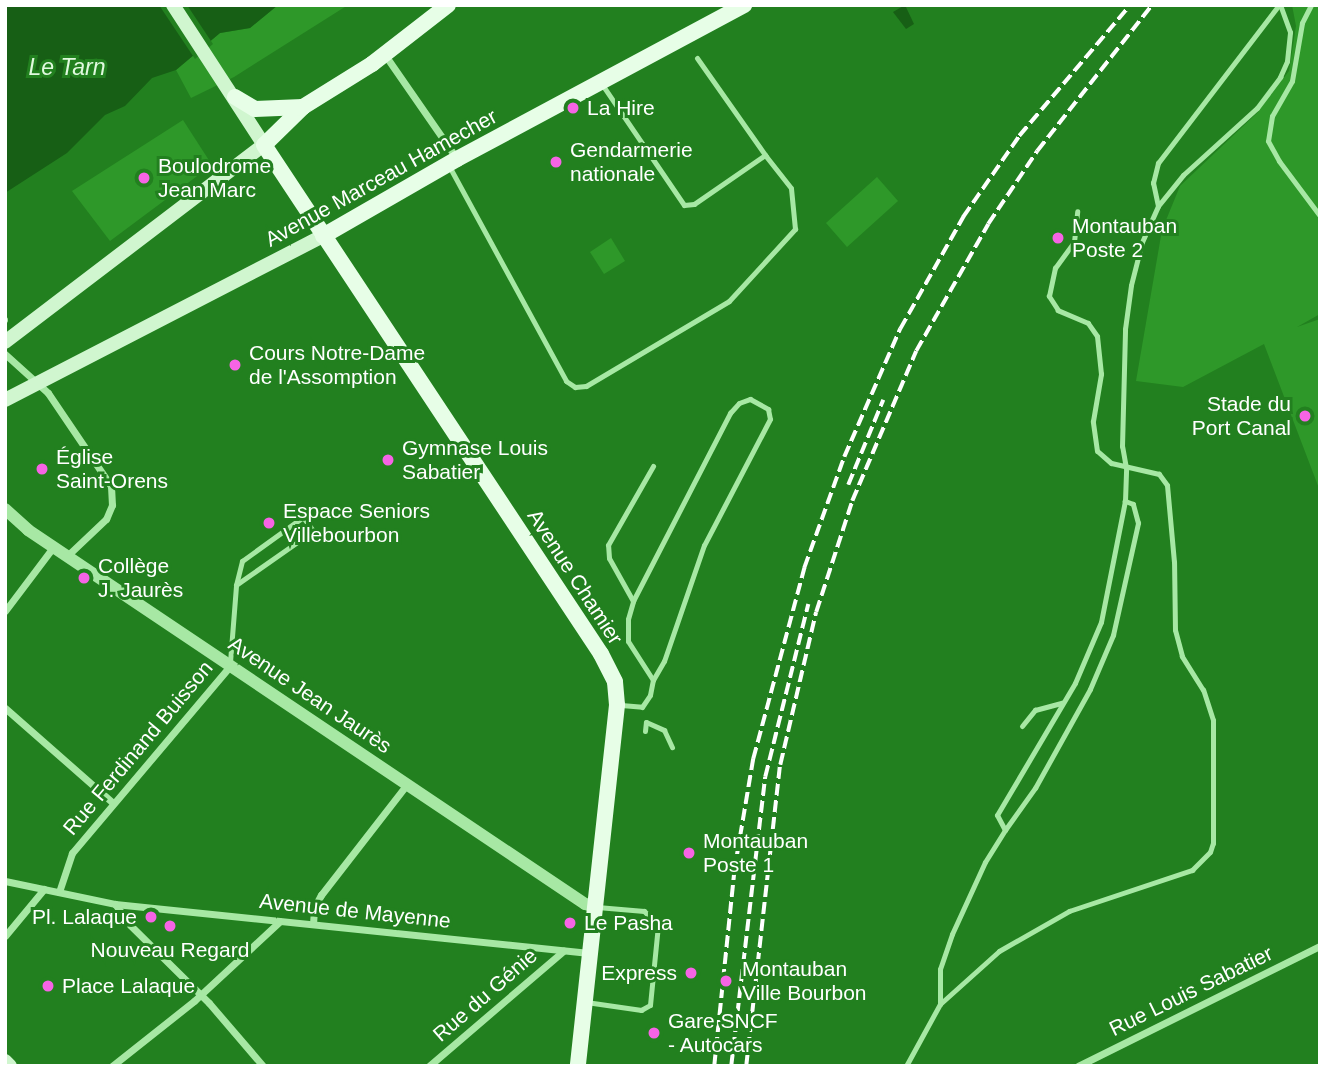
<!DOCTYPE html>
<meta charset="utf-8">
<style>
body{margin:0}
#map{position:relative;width:1325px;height:1071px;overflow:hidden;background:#22801f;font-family:Arial,sans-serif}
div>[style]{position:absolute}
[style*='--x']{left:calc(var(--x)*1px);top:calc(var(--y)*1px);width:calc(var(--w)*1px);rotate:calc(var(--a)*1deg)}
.green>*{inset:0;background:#2e9829}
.water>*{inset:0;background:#175f15}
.pier>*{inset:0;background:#22801f}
.service>*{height:5px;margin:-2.5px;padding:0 2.5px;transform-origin:2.5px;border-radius:2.5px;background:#a7e8a4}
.minor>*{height:7px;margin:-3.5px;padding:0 3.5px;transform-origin:3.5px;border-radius:3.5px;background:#a7e8a4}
.tertiary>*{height:12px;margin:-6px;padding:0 6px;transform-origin:6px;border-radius:6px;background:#a7e8a4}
.secondary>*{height:14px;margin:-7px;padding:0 7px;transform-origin:7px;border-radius:7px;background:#d0f6cf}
.primary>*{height:16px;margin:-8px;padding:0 8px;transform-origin:8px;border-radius:8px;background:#e7fee7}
.rail>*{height:3.5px;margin-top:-1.75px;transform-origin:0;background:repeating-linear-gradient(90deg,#fff 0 12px,transparent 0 17px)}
.dots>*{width:19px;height:19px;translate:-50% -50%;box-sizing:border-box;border:4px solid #22801f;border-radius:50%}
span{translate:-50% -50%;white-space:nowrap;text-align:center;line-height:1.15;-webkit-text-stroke:6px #22801f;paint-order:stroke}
.poi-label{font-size:21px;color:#fff}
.left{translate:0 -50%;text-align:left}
.right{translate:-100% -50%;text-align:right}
.street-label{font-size:21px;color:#fff}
.water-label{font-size:23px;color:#e1f9df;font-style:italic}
.frame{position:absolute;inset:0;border:7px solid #fff;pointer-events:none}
</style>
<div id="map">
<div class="green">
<i style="clip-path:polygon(278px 5px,348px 5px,234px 77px,191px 98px,176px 70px,220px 33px,250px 28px)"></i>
<i style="clip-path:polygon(1292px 5px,1320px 5px,1320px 314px,1297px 327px,1320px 319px,1320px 491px,1264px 344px,1183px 387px,1136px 381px,1162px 230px,1180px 186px,1257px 113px,1289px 71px,1296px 26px)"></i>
<i style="clip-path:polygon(183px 120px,212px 165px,110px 241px,72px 191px)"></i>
<i style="clip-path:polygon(877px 177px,898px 201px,847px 247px,826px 223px)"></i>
<i style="clip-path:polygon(611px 238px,625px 261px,604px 274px,590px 252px)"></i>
</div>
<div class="water">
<i style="clip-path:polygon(5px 5px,278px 5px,250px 28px,220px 33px,176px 70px,152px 78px,125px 106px,105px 115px,67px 153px,5px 193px)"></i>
<i style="clip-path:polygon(905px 5px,914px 24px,906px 29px,893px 12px)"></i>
</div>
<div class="pier">
<i style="clip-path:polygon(159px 5px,187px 5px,213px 44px,195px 59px)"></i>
</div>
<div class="service">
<i style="--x:1311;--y:5;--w:20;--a:117"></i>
<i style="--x:1302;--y:23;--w:59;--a:99.8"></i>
<i style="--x:1292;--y:81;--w:40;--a:119.7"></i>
<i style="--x:1272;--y:116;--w:25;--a:99"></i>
<i style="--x:1268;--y:141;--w:23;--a:61"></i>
<i style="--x:1279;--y:161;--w:69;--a:53.3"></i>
<i style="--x:697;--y:58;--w:120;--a:54.9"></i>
<i style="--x:449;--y:166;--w:245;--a:61.4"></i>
<i style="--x:566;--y:381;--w:11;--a:34"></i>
<i style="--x:575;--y:387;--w:11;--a:-5"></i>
<i style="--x:586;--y:386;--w:166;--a:-30.7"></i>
<i style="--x:729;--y:301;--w:98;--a:-47.5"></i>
<i style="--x:795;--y:229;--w:41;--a:-95.6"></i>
<i style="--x:791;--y:188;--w:42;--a:-128.2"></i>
<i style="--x:765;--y:155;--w:86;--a:145.4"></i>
<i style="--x:694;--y:204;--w:10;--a:174"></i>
<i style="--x:684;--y:205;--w:148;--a:-124.2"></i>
<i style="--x:1158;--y:206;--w:24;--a:-102"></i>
<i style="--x:1153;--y:183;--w:21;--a:-76"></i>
<i style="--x:1158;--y:163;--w:199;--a:-52.6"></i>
<i style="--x:5;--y:320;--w:1;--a:-90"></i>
<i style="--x:303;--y:517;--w:17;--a:54"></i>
<i style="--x:313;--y:531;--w:94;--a:145"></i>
<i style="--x:236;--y:585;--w:25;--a:-76"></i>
<i style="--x:242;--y:561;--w:75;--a:-35.8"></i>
<i style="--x:633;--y:601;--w:49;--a:-119.2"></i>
<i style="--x:609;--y:558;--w:13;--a:-94"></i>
<i style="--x:608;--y:545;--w:91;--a:-60.3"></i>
<i style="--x:230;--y:662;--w:77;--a:-85.5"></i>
<i style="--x:621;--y:705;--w:21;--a:5"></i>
<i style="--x:642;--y:707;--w:14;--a:-56"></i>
<i style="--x:650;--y:695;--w:15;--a:-79"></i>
<i style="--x:653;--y:680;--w:46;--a:-122.7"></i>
<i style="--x:628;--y:641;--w:22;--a:-90"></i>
<i style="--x:628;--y:619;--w:19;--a:-74"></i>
<i style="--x:633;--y:601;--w:212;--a:-62.7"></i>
<i style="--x:730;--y:413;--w:13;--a:-48"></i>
<i style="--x:739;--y:403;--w:12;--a:-20"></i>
<i style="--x:750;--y:399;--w:21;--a:29"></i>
<i style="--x:768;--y:409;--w:10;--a:79"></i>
<i style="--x:770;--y:419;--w:142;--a:117.6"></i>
<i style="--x:704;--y:545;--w:123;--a:109"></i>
<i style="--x:664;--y:661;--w:22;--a:120"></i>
<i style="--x:1022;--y:726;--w:21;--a:-51"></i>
<i style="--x:1035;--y:710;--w:28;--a:-15"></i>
<i style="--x:645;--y:731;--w:9;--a:-84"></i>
<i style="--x:646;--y:722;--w:20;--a:24"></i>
<i style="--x:664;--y:730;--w:19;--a:65"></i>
<i style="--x:1005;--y:830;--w:52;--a:-54.5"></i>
<i style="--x:1035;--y:788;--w:113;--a:-60.9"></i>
<i style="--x:1090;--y:689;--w:59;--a:-66.9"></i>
<i style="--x:1113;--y:635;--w:115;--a:-77.4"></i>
<i style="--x:1138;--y:523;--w:20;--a:-105"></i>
<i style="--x:1133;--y:504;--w:9;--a:-159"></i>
<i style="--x:586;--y:1002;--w:56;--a:8.3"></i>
<i style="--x:641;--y:1010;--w:10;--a:-29"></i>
<i style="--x:650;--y:1005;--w:80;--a:-84.3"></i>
<i style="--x:658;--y:925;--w:20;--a:-135"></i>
<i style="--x:644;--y:911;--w:47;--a:-175.1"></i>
<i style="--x:940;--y:1004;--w:35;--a:-90"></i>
<i style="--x:940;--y:969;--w:37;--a:-71"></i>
<i style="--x:952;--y:934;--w:79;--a:-65.4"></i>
<i style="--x:985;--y:862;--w:38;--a:-58"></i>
<i style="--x:1005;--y:830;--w:17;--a:-118"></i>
<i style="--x:997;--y:815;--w:153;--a:-59.4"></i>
<i style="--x:1075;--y:683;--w:66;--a:-66.9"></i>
<i style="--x:1101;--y:622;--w:123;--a:-78.8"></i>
<i style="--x:1125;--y:501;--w:33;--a:-88"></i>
<i style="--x:1126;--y:468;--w:22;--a:-100"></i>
<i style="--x:1122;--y:446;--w:117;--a:-88.5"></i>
<i style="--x:1125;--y:329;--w:44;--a:-82.2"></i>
<i style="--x:1131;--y:285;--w:44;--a:-75.7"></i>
<i style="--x:1142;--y:242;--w:39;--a:-66"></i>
<i style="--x:1158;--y:206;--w:40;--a:-51"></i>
<i style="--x:1183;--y:175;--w:100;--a:-42.2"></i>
<i style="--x:1257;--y:108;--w:39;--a:-53"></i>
<i style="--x:1280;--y:77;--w:17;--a:-66"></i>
<i style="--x:1287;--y:61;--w:29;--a:-84"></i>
<i style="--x:1290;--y:32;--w:29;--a:-110"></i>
<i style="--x:906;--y:1066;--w:71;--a:-61.3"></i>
<i style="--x:940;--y:1004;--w:79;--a:-41.9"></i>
<i style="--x:999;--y:951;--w:81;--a:-29.7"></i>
<i style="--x:1069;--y:911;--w:130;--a:-18.4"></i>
<i style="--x:1192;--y:870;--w:25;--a:-45"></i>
<i style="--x:1210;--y:852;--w:9;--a:-72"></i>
<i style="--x:1213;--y:843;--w:123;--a:-90"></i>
<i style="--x:1213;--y:720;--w:32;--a:-108"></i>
<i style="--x:1203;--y:690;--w:40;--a:-122"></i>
<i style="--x:1182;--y:656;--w:27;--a:-105"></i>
<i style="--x:1175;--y:630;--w:68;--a:-90.8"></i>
<i style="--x:1174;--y:562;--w:77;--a:-95.2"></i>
<i style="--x:1167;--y:485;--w:14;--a:-126"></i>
<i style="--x:1159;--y:474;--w:49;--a:-167.1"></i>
<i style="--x:1111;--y:463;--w:18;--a:-139"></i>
<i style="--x:1097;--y:451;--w:30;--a:-98"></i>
<i style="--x:1093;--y:421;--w:48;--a:-80.3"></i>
<i style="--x:1101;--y:374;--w:38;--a:-96"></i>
<i style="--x:1097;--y:336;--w:16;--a:-125"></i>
<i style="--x:1088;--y:323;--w:33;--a:-157"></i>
<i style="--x:1058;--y:310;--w:17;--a:-123"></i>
<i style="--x:1049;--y:296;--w:29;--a:-78"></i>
<i style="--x:1055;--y:268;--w:32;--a:-54"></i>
<i style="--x:1074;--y:242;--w:31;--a:-84"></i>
</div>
<div class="minor">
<i style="--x:385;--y:55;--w:126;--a:55.3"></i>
<i style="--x:5;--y:354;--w:58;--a:42.2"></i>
<i style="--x:48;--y:393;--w:112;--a:55.9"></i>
<i style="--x:111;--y:486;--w:19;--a:87"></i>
<i style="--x:112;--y:505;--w:15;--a:113"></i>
<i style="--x:106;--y:519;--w:52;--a:136.5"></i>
<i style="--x:5;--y:611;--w:81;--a:-53"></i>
<i style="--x:5;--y:708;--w:144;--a:41.3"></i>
<i style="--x:5;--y:881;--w:112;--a:11.8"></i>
<i style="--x:115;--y:904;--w:479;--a:5.9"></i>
<i style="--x:59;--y:892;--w:41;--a:-71.6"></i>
<i style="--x:72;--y:853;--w:245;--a:-49.8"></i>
<i style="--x:115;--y:904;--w:26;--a:54"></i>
<i style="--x:130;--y:925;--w:111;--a:44.6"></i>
<i style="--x:209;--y:1003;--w:83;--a:49.4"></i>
<i style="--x:313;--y:924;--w:16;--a:-86"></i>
<i style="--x:314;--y:908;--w:15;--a:-62"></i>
<i style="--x:321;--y:895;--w:142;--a:-52.2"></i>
<i style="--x:5;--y:936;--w:61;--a:-50.3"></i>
<i style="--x:112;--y:1066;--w:105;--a:-38.4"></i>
<i style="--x:194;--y:1001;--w:117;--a:-42.9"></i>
<i style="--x:429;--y:1066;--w:177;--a:-40.6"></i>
<i style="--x:1078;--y:1066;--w:270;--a:-26.4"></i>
</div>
<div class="tertiary">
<i style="--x:5;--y:509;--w:31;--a:42"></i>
<i style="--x:28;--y:530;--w:671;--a:33.88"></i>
<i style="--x:585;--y:904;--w:12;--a:14"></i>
</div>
<div class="secondary">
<i style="--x:5;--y:342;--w:325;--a:-37.3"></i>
<i style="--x:264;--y:145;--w:167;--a:-123"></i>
<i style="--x:5;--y:400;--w:358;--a:-27.3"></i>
<i style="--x:5;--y:1061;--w:7;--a:45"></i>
</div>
<div class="primary">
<i style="--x:448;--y:5;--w:96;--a:142.2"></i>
<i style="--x:372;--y:64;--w:81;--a:148.1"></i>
<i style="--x:303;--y:107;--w:54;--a:135.7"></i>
<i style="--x:264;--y:145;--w:610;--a:56.49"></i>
<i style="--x:601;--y:654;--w:31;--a:63"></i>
<i style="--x:615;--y:682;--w:23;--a:85"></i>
<i style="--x:617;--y:705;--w:363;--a:96.2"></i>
<i style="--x:235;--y:97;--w:23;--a:31"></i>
<i style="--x:255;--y:109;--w:48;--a:-2.4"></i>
<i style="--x:323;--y:236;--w:155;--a:-29.9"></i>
<i style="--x:457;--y:159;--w:326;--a:-28.2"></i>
</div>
<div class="rail">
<i style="--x:848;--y:485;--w:92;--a:-67.6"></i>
<i style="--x:714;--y:1066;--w:196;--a:-84.1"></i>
<i style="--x:734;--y:871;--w:114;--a:-80.4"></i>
<i style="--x:753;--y:759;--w:198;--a:-75"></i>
<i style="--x:804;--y:568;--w:118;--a:-70.2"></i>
<i style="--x:844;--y:457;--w:140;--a:-66.4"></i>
<i style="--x:900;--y:329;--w:129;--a:-60.6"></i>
<i style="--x:963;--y:217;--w:98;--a:-55.3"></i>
<i style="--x:1019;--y:136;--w:172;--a:-49.7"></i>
<i style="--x:731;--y:1066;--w:291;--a:-83.3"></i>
<i style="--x:765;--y:777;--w:178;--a:-76"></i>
<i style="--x:746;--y:1066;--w:303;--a:-83.6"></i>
<i style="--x:780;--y:765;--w:157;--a:-76.8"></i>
<i style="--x:816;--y:612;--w:117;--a:-72"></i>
<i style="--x:852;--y:501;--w:163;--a:-66.9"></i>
<i style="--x:916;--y:351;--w:146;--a:-60.4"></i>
<i style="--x:988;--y:224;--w:88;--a:-56.1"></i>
<i style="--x:1037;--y:151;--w:186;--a:-51.8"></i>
</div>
<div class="dots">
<i style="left:573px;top:108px;background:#f664e5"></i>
<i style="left:556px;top:162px;background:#f664e5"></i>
<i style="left:144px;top:178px;background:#f664e5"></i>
<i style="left:1058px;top:238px;background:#f664e5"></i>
<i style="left:235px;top:365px;background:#f664e5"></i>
<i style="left:1305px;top:416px;background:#f664e5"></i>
<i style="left:388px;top:460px;background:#f664e5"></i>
<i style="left:42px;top:469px;background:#f664e5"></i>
<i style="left:269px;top:523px;background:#f664e5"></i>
<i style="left:84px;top:578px;background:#f664e5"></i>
<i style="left:689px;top:853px;background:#f664e5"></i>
<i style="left:151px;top:917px;background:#f664e5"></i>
<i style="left:570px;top:923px;background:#f664e5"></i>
<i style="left:170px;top:926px;background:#f664e5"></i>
<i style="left:691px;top:973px;background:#f664e5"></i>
<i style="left:726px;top:981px;background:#f664e5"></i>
<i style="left:48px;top:986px;background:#f664e5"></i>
<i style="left:654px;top:1033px;background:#f664e5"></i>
</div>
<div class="poi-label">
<span class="left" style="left:587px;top:108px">La Hire</span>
<span class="left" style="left:570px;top:162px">Gendarmerie<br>nationale</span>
<span class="left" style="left:158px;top:178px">Boulodrome<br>Jean Marc</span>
<span class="left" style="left:1072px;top:238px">Montauban<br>Poste 2</span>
<span class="left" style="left:249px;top:365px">Cours Notre-Dame<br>de l'Assomption</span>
<span class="right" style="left:1291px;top:416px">Stade du<br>Port Canal</span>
<span class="left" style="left:402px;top:460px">Gymnase Louis<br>Sabatier</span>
<span class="left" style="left:56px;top:469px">Église<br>Saint-Orens</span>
<span class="left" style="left:283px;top:523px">Espace Seniors<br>Villebourbon</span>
<span class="left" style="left:98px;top:578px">Collège<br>J. Jaurès</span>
<span class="left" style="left:703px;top:853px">Montauban<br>Poste 1</span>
<span class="right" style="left:137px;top:917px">Pl. Lalaque</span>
<span class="left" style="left:584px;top:923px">Le Pasha</span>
<span style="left:170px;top:950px">Nouveau Regard</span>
<span class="left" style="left:742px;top:981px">Montauban<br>Ville Bourbon</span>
<span class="right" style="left:677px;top:973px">Express</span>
<span class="left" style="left:62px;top:986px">Place Lalaque</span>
<span class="left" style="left:668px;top:1033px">Gare SNCF<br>- Autocars</span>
</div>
<div class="street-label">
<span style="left:381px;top:178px;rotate:-29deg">Avenue Marceau Hamecher</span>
<span style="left:575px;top:577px;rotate:57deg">Avenue Chamier</span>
<span style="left:310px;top:695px;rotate:34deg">Avenue Jean Jaurès</span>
<span style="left:138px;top:748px;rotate:-50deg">Rue Ferdinand Buisson</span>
<span style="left:355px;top:911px;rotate:6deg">Avenue de Mayenne</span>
<span style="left:1191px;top:991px;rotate:-26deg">Rue Louis Sabatier</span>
<span style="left:485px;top:995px;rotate:-41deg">Rue du Génie</span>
</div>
<div class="water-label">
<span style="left:67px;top:67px">Le Tarn</span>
</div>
<div class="frame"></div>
</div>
